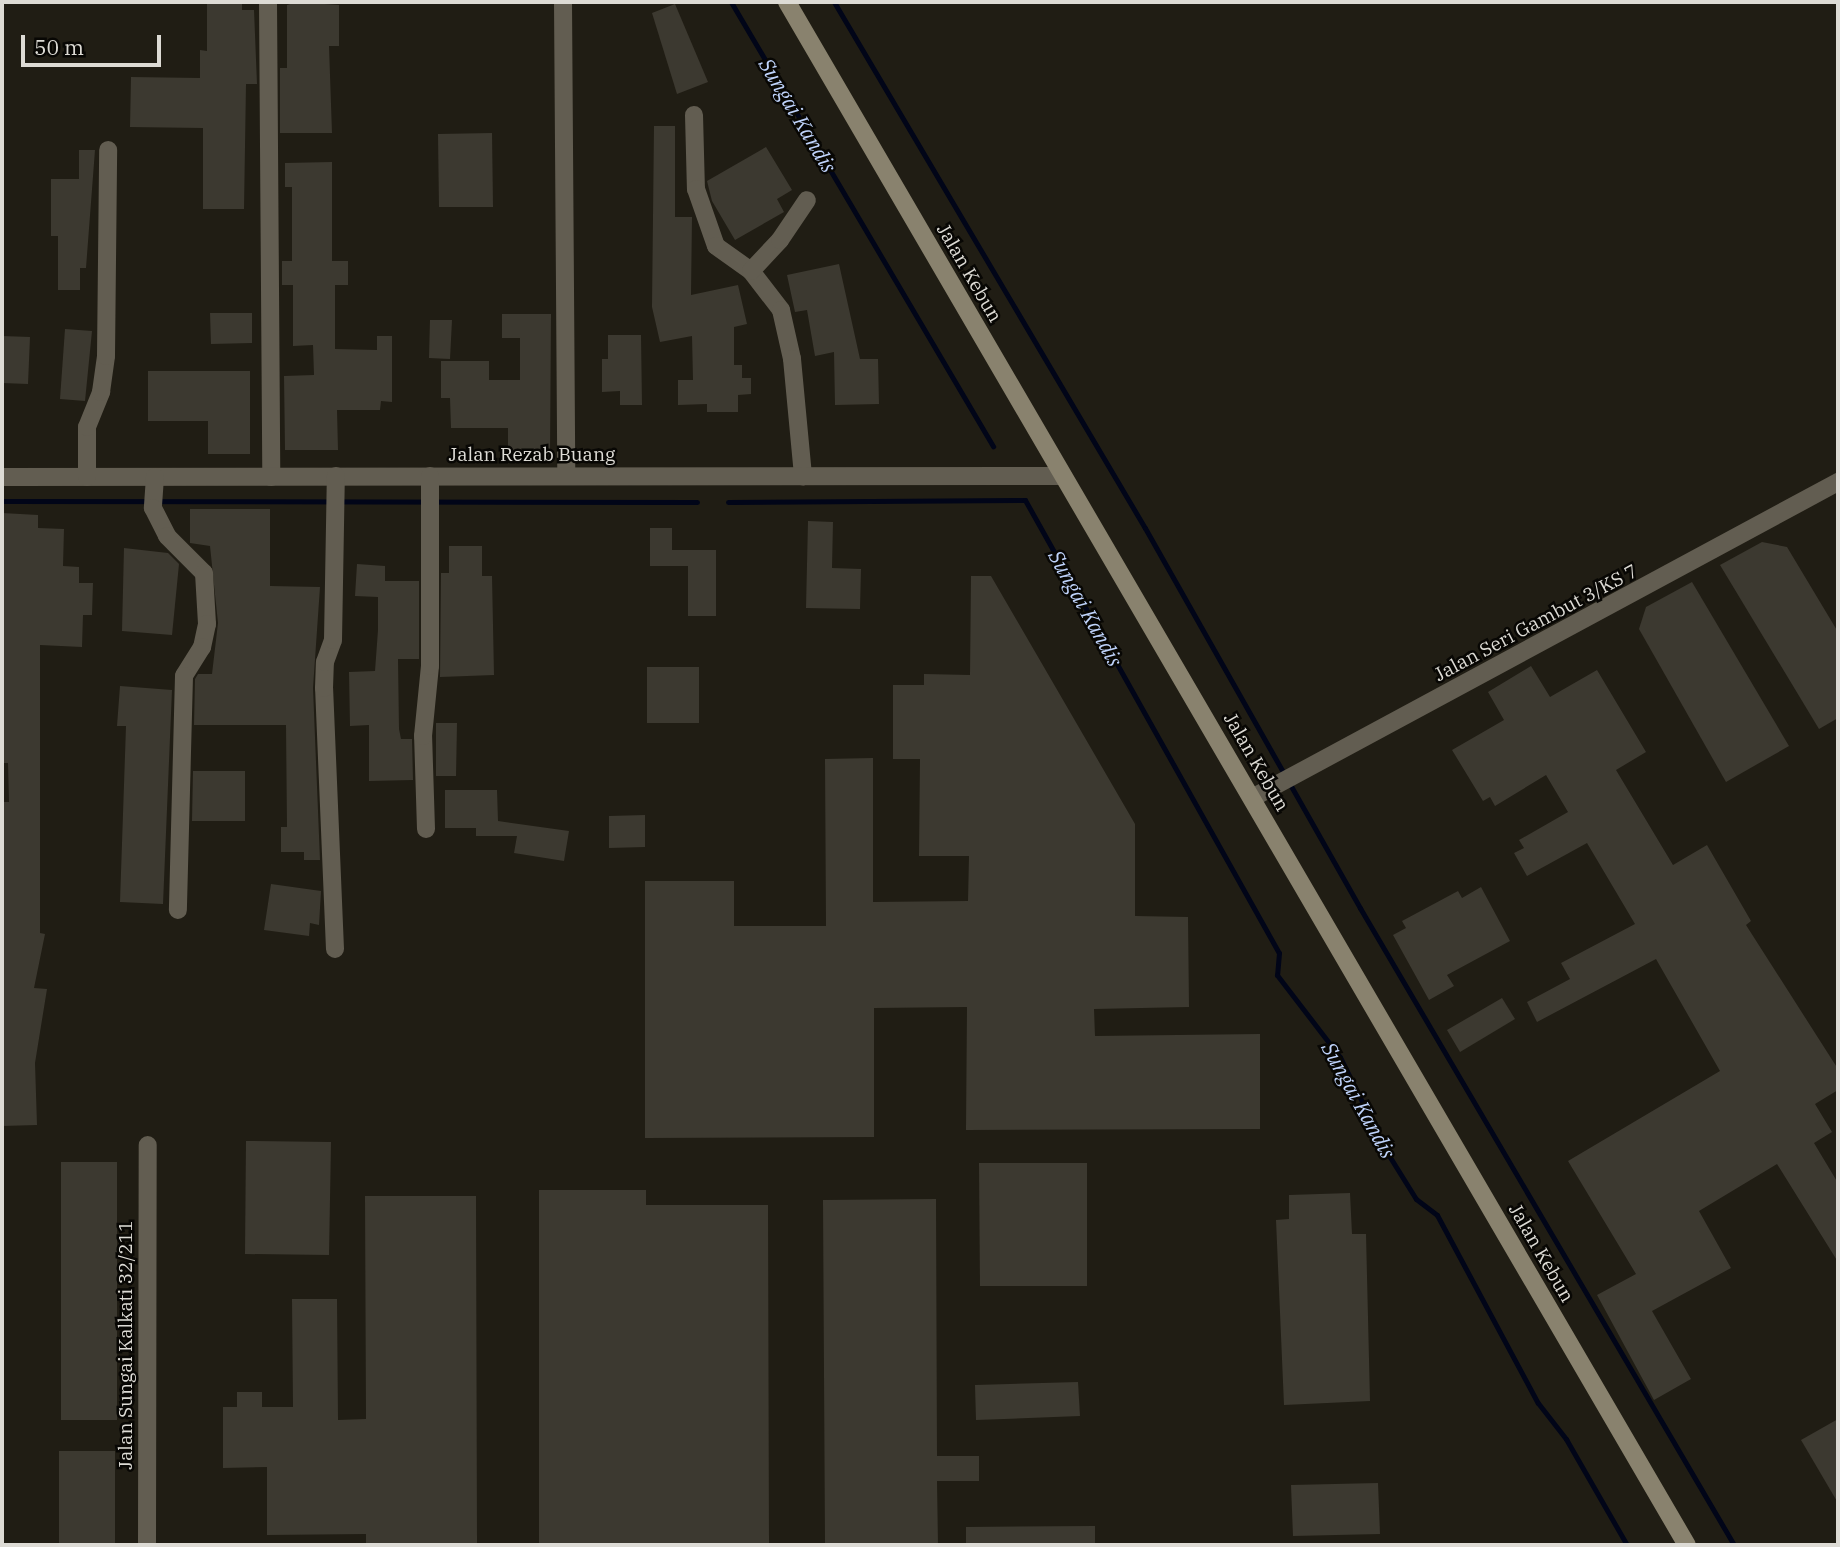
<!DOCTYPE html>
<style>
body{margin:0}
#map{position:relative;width:1840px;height:1547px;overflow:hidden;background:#201d14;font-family:"IBM Plex Serif",serif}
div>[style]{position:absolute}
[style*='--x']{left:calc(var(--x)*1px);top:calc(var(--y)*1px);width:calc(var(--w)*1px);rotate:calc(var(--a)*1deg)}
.stream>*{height:5px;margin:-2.5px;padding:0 2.5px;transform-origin:2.5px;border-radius:2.5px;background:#010518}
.building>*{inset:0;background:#3c3930}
.minor>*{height:18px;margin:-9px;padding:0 9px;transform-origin:9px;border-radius:9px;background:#625d51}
.secondary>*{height:18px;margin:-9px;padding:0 9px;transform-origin:9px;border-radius:9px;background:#89826e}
span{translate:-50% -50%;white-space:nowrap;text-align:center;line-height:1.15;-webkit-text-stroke:5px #080704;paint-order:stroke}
.street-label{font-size:19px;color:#dddbd5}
.water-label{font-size:21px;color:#bfd3fb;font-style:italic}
.frame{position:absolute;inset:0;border:4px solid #dddbd5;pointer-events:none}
.scale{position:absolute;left:21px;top:35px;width:140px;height:32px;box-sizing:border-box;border:4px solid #dddbd5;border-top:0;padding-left:9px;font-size:21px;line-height:24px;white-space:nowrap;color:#dddbd5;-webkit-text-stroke:5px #080704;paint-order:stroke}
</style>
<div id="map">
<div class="stream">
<i style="--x:731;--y:2;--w:516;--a:59.46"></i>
<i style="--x:834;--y:2;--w:611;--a:59.41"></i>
<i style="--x:1145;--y:528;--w:437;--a:60.5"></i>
<i style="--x:1360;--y:908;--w:739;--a:59.58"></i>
<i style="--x:2;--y:501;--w:695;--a:0.08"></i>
<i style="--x:728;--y:502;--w:297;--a:-0.4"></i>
<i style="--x:1025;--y:500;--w:519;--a:60.72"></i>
<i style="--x:1279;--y:953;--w:22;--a:95"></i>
<i style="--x:1277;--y:975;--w:103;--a:52.5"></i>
<i style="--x:1340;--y:1057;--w:108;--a:63.7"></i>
<i style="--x:1388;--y:1154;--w:53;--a:58.1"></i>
<i style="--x:1416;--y:1199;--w:26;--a:37"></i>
<i style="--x:1437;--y:1215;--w:213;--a:61.8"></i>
<i style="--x:1538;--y:1403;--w:46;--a:52.1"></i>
<i style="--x:1566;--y:1439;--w:122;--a:60.1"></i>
</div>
<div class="building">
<i style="clip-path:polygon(207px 2px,242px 2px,242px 10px,254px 10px,257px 84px,246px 84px,244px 209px,203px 209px,203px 128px,130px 127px,131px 77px,200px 78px,200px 50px,207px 51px)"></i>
<i style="clip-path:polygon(297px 2px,339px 5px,339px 46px,329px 46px,332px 133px,280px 133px,280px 68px,287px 68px,287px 5px)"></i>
<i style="clip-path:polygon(675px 4px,708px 82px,677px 94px,652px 13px)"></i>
<i style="clip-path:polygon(654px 126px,675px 126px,675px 217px,692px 217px,691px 295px,738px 285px,747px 324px,734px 327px,734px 365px,742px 365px,742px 378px,751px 378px,751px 394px,738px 395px,738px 412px,707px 412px,707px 404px,678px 405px,678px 380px,693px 380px,692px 336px,660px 342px,652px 307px)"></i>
<i style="clip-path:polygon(492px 133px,493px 207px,439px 207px,438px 134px)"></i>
<i style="clip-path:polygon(766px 147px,792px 190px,777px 199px,784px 212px,735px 240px,712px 201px,707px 181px)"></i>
<i style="clip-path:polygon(79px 150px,95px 150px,86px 268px,80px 268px,80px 290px,58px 290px,58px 236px,51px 236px,51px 179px,79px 179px)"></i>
<i style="clip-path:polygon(332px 162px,332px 261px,348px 261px,348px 285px,335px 285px,335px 349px,377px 350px,377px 336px,392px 336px,392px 402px,381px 401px,380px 410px,337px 410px,338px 450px,285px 450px,284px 376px,314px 375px,313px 345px,293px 346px,293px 285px,282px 285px,282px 261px,292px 261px,292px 187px,285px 187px,285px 163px)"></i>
<i style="clip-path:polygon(839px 264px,860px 359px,878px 359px,879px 404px,835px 405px,834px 352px,815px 356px,807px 310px,795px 312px,787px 275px)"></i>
<i style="clip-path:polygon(210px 313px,252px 313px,252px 343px,211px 344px)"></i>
<i style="clip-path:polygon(502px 314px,551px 314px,550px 456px,508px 456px,508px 428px,451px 428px,450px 398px,441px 398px,441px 361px,489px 361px,489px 380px,520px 380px,520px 338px,502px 338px)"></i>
<i style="clip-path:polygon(430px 320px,452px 320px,450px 359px,429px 358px)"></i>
<i style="clip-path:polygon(65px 329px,92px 331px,85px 401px,60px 399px)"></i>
<i style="clip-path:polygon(608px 335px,641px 335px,642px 405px,620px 405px,620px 391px,602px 392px,602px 359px,608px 359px)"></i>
<i style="clip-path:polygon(2px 336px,30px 337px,28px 384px,2px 383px)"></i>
<i style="clip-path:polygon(148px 371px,250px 371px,250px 454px,208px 454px,208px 421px,148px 421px)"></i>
<i style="clip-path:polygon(190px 509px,270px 509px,270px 586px,320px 587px,313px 688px,320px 860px,304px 860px,304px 852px,281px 852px,281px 827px,287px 827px,286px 725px,194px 725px,195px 679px,198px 674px,212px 674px,218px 623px,210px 546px,190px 543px)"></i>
<i style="clip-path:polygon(2px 513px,38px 515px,38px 528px,64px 529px,63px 566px,79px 567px,79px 583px,93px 583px,92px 615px,83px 615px,82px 647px,40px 645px,40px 933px,45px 934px,34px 988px,47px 989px,35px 1063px,37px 1125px,2px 1126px,2px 802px,9px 802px,8px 763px,2px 763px)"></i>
<i style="clip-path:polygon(808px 521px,833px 522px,832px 568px,861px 569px,860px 609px,806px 608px)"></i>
<i style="clip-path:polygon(650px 528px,672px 528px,672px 550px,716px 550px,716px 616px,688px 616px,688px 566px,650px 566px)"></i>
<i style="clip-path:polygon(1762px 542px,1787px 547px,1838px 632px,1838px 718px,1819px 729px,1720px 565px)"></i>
<i style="clip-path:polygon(449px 546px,482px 546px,482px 576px,492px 576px,494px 675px,440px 677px,441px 573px,449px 573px)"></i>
<i style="clip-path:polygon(124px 548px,168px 553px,179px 564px,172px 635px,122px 631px)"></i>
<i style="clip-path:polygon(357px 564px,385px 566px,385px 581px,419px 581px,419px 659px,398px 659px,399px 729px,401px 739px,412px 739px,413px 780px,369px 781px,369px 725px,350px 726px,349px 672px,375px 671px,378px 630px,378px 597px,355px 596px)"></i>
<i style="clip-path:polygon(971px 576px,991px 576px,1135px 824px,1135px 916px,1188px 917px,1189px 1007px,1094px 1009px,1095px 1036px,1260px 1034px,1260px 1129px,966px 1130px,967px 1007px,874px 1008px,874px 1137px,645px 1138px,645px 881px,734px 881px,734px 926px,826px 926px,825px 759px,873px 758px,873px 902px,968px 901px,969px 856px,919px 856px,920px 759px,893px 759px,893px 685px,924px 685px,924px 674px,970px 675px)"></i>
<i style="clip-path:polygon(1692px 582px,1789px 746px,1726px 782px,1639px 629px,1646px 607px)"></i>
<i style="clip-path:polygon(1531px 666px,1550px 697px,1597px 670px,1646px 752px,1616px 770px,1673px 865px,1707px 845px,1751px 921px,1746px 925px,1838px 1069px,1838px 1090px,1815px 1104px,1832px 1132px,1814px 1143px,1838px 1183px,1838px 1262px,1777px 1164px,1699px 1211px,1731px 1268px,1652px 1311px,1691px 1379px,1654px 1400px,1597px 1295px,1636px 1274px,1568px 1161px,1720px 1071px,1656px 959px,1537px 1022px,1527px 1002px,1570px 979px,1561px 963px,1635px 924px,1587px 843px,1527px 876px,1514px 853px,1524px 848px,1519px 840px,1568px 812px,1546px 775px,1495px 806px,1490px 797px,1483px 801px,1452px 750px,1504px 720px,1488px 692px)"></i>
<i style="clip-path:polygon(647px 667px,699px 667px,699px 723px,647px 723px)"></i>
<i style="clip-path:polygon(120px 686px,172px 690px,163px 904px,120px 902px,126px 726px,117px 726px)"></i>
<i style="clip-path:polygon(436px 723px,457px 723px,456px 776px,436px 776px)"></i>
<i style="clip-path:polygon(193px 771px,245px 771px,245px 821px,192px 821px)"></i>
<i style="clip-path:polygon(445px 790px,497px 790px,498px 821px,569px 831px,564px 861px,514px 853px,517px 836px,476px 836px,476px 828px,445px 828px)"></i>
<i style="clip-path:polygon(645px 815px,645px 847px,609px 848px,609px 816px)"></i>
<i style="clip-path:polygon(271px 884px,321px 891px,319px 925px,310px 923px,309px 936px,264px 930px)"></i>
<i style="clip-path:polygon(1481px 887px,1510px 941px,1447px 975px,1454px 986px,1429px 1000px,1393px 935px,1406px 928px,1402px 921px,1458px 891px,1462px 898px)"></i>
<i style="clip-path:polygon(1502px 998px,1515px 1019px,1460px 1052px,1447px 1030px)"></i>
<i style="clip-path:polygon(246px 1141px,331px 1142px,329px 1255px,245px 1254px)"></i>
<i style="clip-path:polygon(61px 1162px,117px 1162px,117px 1420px,61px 1420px)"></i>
<i style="clip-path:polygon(979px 1163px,1087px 1163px,1087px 1286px,980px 1286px)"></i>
<i style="clip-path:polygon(539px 1190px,646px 1190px,646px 1205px,768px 1205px,769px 1545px,539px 1545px)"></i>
<i style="clip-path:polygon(1350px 1193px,1352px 1234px,1366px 1234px,1370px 1401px,1284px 1405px,1276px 1220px,1289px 1219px,1289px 1195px)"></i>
<i style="clip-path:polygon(365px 1196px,476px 1196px,477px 1545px,366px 1545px,366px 1534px,267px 1535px,267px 1467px,223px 1468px,223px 1407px,237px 1407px,237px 1392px,262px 1392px,262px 1407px,293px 1407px,292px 1299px,337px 1299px,338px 1420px,366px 1419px)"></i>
<i style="clip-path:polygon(936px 1199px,937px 1456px,979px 1456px,979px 1481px,937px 1481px,938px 1545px,825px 1545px,823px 1200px)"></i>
<i style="clip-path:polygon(1078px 1382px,1080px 1416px,976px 1420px,975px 1385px)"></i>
<i style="clip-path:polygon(1838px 1419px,1838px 1503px,1801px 1440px)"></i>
<i style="clip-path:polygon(59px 1451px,115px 1451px,115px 1545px,59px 1545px)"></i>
<i style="clip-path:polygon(1378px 1483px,1380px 1534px,1293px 1536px,1291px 1485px)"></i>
<i style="clip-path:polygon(1095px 1526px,1095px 1545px,966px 1545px,966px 1527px)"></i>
</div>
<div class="minor">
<i style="--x:268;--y:2;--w:475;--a:89.6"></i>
<i style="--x:563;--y:2;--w:474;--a:89.6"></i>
<i style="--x:694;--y:115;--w:74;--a:88.5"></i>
<i style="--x:696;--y:189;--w:60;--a:70.7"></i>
<i style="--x:716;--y:246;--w:43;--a:35.5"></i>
<i style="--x:751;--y:271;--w:49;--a:52.4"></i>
<i style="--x:781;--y:310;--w:50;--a:77.3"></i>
<i style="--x:792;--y:359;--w:118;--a:84.6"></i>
<i style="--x:751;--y:271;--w:42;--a:-46.9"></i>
<i style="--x:780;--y:240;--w:48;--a:-56"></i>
<i style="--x:2;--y:477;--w:1061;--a:-0.05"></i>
<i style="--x:87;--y:477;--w:50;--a:-90"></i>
<i style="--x:87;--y:427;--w:38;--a:-68"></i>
<i style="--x:101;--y:392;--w:36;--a:-82"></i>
<i style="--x:106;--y:356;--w:206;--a:-89.4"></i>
<i style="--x:155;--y:477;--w:31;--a:94"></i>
<i style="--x:153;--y:508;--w:31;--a:63"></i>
<i style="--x:167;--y:536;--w:52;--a:45"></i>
<i style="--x:204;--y:573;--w:51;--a:86.6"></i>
<i style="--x:207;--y:624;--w:24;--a:102"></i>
<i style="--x:202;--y:647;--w:34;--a:122"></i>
<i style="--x:184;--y:676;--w:234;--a:91.5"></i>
<i style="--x:1252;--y:798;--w:666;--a:-28.34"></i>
<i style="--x:426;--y:829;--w:93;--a:-91.8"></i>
<i style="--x:423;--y:736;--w:70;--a:-84.3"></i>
<i style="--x:430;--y:666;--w:190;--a:-90"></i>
<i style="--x:335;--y:949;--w:261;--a:-92.4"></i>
<i style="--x:324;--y:688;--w:26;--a:-88"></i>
<i style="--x:325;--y:662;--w:23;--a:-70"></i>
<i style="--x:333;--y:640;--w:164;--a:-89"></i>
<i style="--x:147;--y:1545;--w:400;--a:-89.9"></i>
</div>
<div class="secondary">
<i style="--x:787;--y:2;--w:1786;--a:59.75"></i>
</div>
<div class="street-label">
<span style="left:969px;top:273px;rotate:60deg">Jalan Kebun</span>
<span style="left:532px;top:455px">Jalan Rezab Buang</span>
<span style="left:1536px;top:623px;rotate:-28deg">Jalan Seri Gambut 3/KS 7</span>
<span style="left:1256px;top:762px;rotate:60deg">Jalan Kebun</span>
<span style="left:1541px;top:1253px;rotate:60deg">Jalan Kebun</span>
<span style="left:126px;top:1345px;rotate:-90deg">Jalan Sungai Kalkati 32/211</span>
</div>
<div class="water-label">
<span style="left:798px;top:115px;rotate:59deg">Sungai Kandis</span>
<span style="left:1086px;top:608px;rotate:61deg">Sungai Kandis</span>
<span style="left:1359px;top:1100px;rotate:61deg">Sungai Kandis</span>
</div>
<div class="frame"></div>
<div class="scale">50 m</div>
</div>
